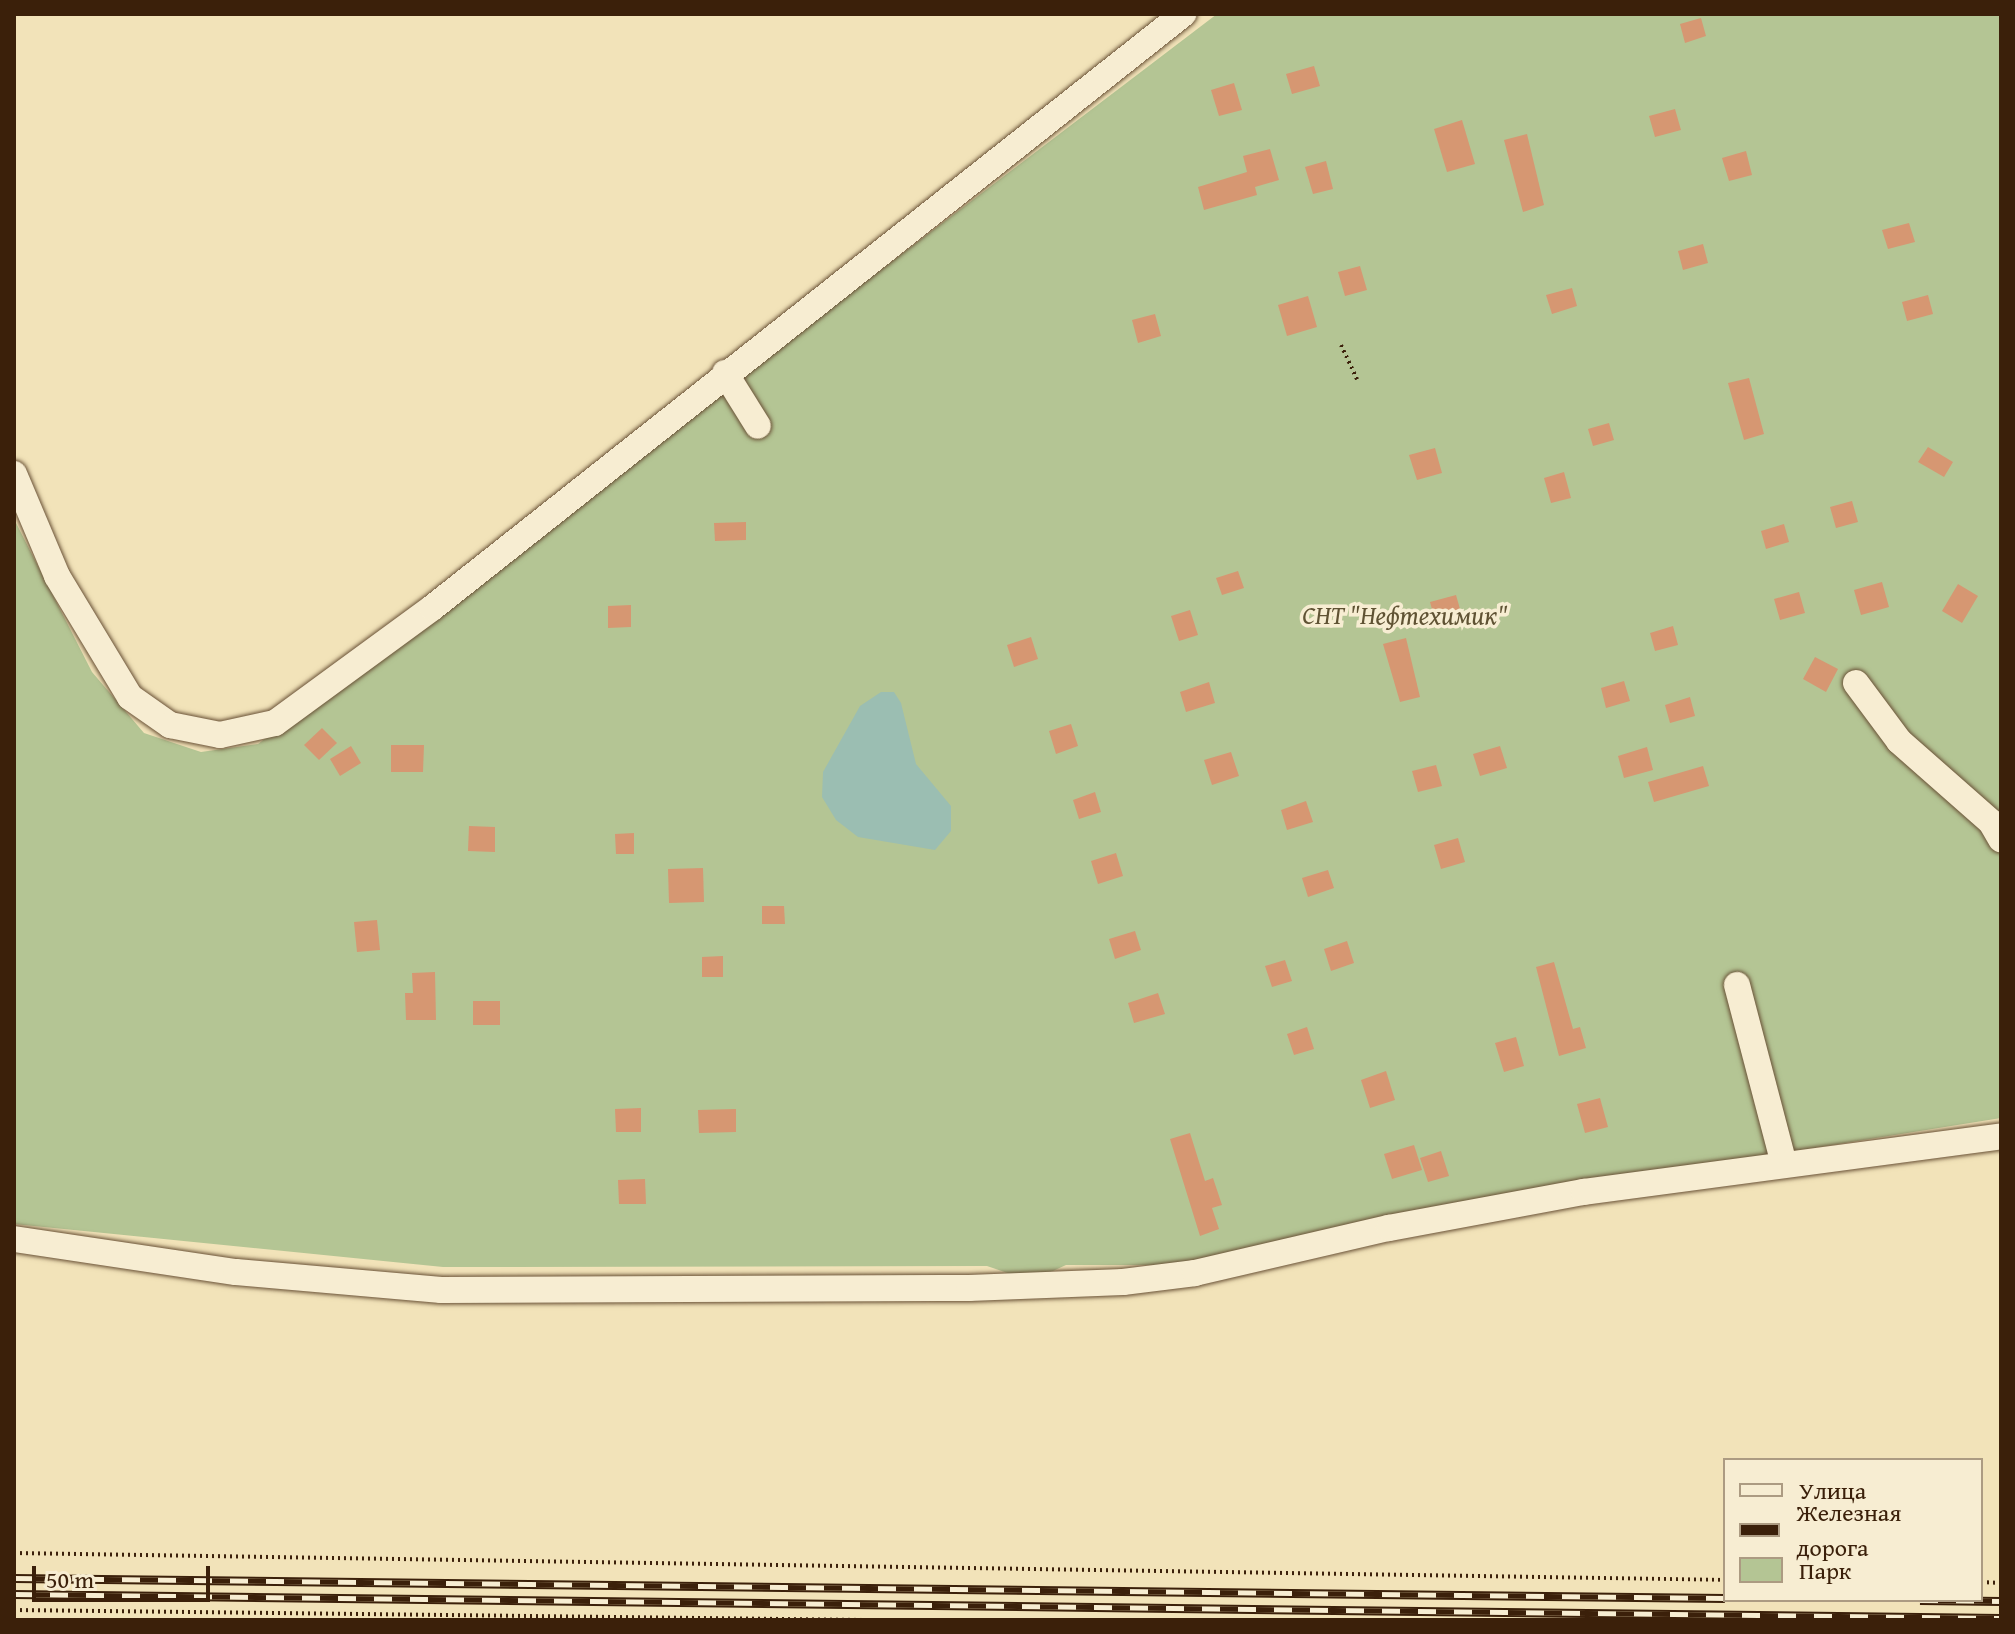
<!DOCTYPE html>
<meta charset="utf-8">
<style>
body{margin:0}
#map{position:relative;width:2015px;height:1634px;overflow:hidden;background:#f2e3b9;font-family:"Gentium Book Plus",serif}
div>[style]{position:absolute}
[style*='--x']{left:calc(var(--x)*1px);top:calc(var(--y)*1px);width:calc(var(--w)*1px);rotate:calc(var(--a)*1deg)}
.green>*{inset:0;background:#b4c594}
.water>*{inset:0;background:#9bbeb2}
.building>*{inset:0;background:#d69772}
.path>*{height:4px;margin-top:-2px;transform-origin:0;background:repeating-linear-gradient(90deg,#3b200a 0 2px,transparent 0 6px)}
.roads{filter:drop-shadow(0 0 2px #695136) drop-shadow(0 0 2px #695136)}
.minor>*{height:26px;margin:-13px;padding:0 13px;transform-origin:13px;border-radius:13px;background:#f7edd2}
.rail>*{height:9px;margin-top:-4.5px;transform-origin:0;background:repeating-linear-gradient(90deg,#f7edd2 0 18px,#3b200a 0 36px);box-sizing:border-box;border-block:2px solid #3b200a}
span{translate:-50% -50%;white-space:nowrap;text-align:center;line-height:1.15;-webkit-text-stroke:7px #f7edd2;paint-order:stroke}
.park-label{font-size:26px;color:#5f5233;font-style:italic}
.frame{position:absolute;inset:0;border:16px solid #3b200a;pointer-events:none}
.legend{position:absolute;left:1723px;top:1458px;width:260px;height:144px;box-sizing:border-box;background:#f7edd2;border:2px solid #ac9b82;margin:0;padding:10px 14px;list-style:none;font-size:24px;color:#3b200a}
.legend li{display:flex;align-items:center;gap:16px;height:40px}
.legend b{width:40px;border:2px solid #ac9b82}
.scale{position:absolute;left:32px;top:1566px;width:178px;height:36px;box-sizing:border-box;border:4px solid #3b200a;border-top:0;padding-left:10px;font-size:24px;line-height:28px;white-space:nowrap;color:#3b200a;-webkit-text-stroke:6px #f7edd2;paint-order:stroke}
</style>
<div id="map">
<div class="green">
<i style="clip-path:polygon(1217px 14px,2001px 14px,2001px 1118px,1771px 1155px,1206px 1265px,1066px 1265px,1031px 1281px,987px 1266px,443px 1267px,14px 1224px,14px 519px,92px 672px,144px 733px,201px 752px,258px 744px)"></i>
</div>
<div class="water">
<i style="clip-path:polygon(881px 692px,894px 692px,901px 703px,916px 764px,951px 806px,951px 831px,935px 850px,858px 837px,836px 820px,822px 797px,823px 772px,860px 706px)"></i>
</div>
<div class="building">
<i style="clip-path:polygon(1701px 18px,1706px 36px,1685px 43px,1680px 24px)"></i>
<i style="clip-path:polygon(1314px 66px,1320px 86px,1292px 94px,1286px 74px)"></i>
<i style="clip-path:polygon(1234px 83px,1242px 110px,1219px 116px,1211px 90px)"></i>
<i style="clip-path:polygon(1675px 109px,1681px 130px,1655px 137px,1649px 116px)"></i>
<i style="clip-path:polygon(1462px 120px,1475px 164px,1447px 172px,1434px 129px)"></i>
<i style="clip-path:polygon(1527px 134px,1544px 205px,1523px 212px,1504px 140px)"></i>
<i style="clip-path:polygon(1270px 149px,1279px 180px,1255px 187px,1257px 195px,1204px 210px,1198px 187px,1247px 172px,1243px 156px)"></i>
<i style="clip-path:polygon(1746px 151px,1752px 175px,1729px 181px,1722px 158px)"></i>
<i style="clip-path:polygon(1326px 161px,1333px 189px,1313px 194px,1305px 167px)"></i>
<i style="clip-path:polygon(1909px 223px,1915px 242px,1888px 249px,1882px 230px)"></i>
<i style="clip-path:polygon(1703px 244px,1708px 263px,1683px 270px,1678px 251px)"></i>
<i style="clip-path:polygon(1360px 266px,1367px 290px,1345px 296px,1338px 272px)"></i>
<i style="clip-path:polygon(1572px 288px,1577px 306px,1552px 314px,1546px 295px)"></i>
<i style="clip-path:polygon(1928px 295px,1933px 314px,1907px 321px,1902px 302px)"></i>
<i style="clip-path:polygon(1308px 296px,1317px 327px,1287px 336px,1278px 305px)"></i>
<i style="clip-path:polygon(1155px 314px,1161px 336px,1138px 343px,1132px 320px)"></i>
<i style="clip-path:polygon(1749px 378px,1764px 434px,1744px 440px,1728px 383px)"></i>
<i style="clip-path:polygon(1609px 423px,1614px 440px,1593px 446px,1588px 429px)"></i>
<i style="clip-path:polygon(1928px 447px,1953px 462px,1944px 477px,1918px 462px)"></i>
<i style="clip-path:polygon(1435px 448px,1442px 473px,1417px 480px,1409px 455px)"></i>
<i style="clip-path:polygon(1564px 472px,1571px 498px,1551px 503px,1544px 478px)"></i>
<i style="clip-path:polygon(1852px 501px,1858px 522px,1836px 528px,1830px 507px)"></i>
<i style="clip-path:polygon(746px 522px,746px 540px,715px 541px,714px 523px)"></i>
<i style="clip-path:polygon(1784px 524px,1789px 542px,1766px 549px,1761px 531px)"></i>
<i style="clip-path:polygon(1238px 571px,1244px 588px,1222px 595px,1216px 578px)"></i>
<i style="clip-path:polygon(1882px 582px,1889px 607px,1861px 615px,1854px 590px)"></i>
<i style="clip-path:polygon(1958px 584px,1978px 596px,1962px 623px,1942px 611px)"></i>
<i style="clip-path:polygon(1799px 592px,1805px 613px,1780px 620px,1774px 599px)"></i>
<i style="clip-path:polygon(1456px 595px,1462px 616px,1436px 624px,1430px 602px)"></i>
<i style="clip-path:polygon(631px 605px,631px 627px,608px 628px,608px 606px)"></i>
<i style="clip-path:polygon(1190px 610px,1198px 635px,1179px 641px,1171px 616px)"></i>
<i style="clip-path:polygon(1673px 626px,1678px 645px,1655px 651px,1650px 633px)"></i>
<i style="clip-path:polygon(1031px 637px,1038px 659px,1014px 667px,1007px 645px)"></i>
<i style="clip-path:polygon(1406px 638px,1420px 697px,1400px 702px,1383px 644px)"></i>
<i style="clip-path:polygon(1815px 657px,1838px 669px,1826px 692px,1803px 679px)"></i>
<i style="clip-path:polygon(1624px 681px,1630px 701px,1606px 708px,1601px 688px)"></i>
<i style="clip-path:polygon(1209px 682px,1215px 703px,1186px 712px,1180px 692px)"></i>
<i style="clip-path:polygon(1690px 697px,1695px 716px,1670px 723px,1665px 705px)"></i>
<i style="clip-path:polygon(1071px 724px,1078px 746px,1056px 754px,1049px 731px)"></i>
<i style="clip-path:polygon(322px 728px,337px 743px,319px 760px,304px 745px)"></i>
<i style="clip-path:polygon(391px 745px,424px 745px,423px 772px,391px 772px)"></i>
<i style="clip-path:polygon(351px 746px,361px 763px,340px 776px,330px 759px)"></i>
<i style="clip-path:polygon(1500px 746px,1507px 768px,1480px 776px,1473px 754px)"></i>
<i style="clip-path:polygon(1647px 747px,1653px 770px,1624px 778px,1618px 756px)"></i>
<i style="clip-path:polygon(1231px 752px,1239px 776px,1212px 785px,1204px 760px)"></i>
<i style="clip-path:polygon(1436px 765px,1442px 786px,1418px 792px,1412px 771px)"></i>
<i style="clip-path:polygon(1703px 766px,1709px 786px,1654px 802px,1648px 782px)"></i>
<i style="clip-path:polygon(1095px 792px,1101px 812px,1079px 819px,1073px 800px)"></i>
<i style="clip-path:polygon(1306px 801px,1313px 822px,1287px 830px,1281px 810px)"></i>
<i style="clip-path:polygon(469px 826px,495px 827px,495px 852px,468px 851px)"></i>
<i style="clip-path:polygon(634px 833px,634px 854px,616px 854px,615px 834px)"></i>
<i style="clip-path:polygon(1458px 838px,1465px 862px,1441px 869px,1434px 845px)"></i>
<i style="clip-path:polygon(1116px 853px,1123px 876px,1098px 884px,1091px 861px)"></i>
<i style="clip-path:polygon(703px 868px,704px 902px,669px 903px,668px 869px)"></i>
<i style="clip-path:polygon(1328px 870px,1334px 888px,1308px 897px,1302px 878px)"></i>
<i style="clip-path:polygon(762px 906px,784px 906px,785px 924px,762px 924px)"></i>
<i style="clip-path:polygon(377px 920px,380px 950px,357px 952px,354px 922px)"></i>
<i style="clip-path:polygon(1135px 931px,1141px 950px,1115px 959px,1109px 939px)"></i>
<i style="clip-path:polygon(1347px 941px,1354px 963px,1331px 971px,1324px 949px)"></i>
<i style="clip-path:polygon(723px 956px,723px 977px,702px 977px,702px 957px)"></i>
<i style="clip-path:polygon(1285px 960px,1292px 981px,1272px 987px,1265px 966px)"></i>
<i style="clip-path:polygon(1554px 962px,1573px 1029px,1580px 1027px,1586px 1048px,1559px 1056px,1536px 967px)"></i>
<i style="clip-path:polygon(435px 972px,436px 1020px,406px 1020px,405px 993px,413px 993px,412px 973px)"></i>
<i style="clip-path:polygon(1158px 993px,1165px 1014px,1134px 1023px,1128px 1003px)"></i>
<i style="clip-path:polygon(473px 1001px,500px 1001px,500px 1025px,473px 1025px)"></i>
<i style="clip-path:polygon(1307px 1027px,1314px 1049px,1294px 1055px,1287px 1034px)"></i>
<i style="clip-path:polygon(1516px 1037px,1524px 1066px,1504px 1072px,1495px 1043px)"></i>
<i style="clip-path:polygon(1386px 1071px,1395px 1100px,1370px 1108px,1361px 1080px)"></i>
<i style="clip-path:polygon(1600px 1098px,1608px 1127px,1585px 1133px,1577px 1104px)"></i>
<i style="clip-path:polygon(641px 1108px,641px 1132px,616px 1132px,615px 1109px)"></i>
<i style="clip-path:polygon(736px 1109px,736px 1132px,699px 1133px,698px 1110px)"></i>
<i style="clip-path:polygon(1190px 1133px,1205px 1181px,1213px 1178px,1222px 1205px,1212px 1208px,1219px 1229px,1200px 1236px,1170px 1139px)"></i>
<i style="clip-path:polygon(1414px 1145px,1422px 1170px,1392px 1179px,1384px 1154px)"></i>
<i style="clip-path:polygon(1441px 1151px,1449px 1176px,1428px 1182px,1420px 1158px)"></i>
<i style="clip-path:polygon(645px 1179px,646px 1204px,619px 1204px,618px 1180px)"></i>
</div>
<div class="path">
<i style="--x:1341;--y:345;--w:38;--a:65"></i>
<i style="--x:14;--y:1553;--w:1711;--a:0.9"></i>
<i style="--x:1981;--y:1582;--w:20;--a:3"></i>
<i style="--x:14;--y:1610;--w:850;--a:0.67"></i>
</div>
<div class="roads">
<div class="minor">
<i style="--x:725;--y:373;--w:62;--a:58.1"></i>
<i style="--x:14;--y:474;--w:111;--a:67.1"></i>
<i style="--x:57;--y:576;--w:141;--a:58.9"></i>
<i style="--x:130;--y:697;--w:49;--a:35"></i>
<i style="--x:170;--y:725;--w:51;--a:11.3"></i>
<i style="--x:220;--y:735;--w:56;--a:-12.3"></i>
<i style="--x:275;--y:723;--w:195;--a:-36.2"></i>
<i style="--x:432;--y:608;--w:958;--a:-38.34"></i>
<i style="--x:1856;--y:683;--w:72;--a:53.4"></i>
<i style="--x:1899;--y:741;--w:123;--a:41.4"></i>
<i style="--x:1991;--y:822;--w:20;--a:60"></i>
<i style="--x:1737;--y:985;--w:185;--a:75.3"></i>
<i style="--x:14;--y:1239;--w:224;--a:8.5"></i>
<i style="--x:236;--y:1272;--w:206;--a:5"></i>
<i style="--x:441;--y:1290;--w:528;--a:-0.22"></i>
<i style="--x:969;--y:1288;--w:154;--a:-2.2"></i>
<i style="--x:1123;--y:1282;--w:73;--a:-7.1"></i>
<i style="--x:1195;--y:1273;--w:199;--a:-13.1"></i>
<i style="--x:1389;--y:1228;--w:198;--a:-10.5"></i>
<i style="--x:1584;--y:1192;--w:421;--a:-7.6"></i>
</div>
</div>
<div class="rail">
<i style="--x:14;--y:1578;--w:1711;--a:0.67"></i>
<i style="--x:14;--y:1594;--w:1987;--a:0.69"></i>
<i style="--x:1920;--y:1600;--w:81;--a:0.7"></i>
</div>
<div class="park-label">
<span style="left:1405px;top:615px">СНТ "Нефтехимик"</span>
</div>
<div class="frame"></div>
<ul class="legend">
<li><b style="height:10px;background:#f7edd2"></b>Улица</li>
<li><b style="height:10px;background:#3b200a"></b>Железная дорога</li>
<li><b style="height:22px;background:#b4c594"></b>Парк</li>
</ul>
<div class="scale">50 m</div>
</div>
